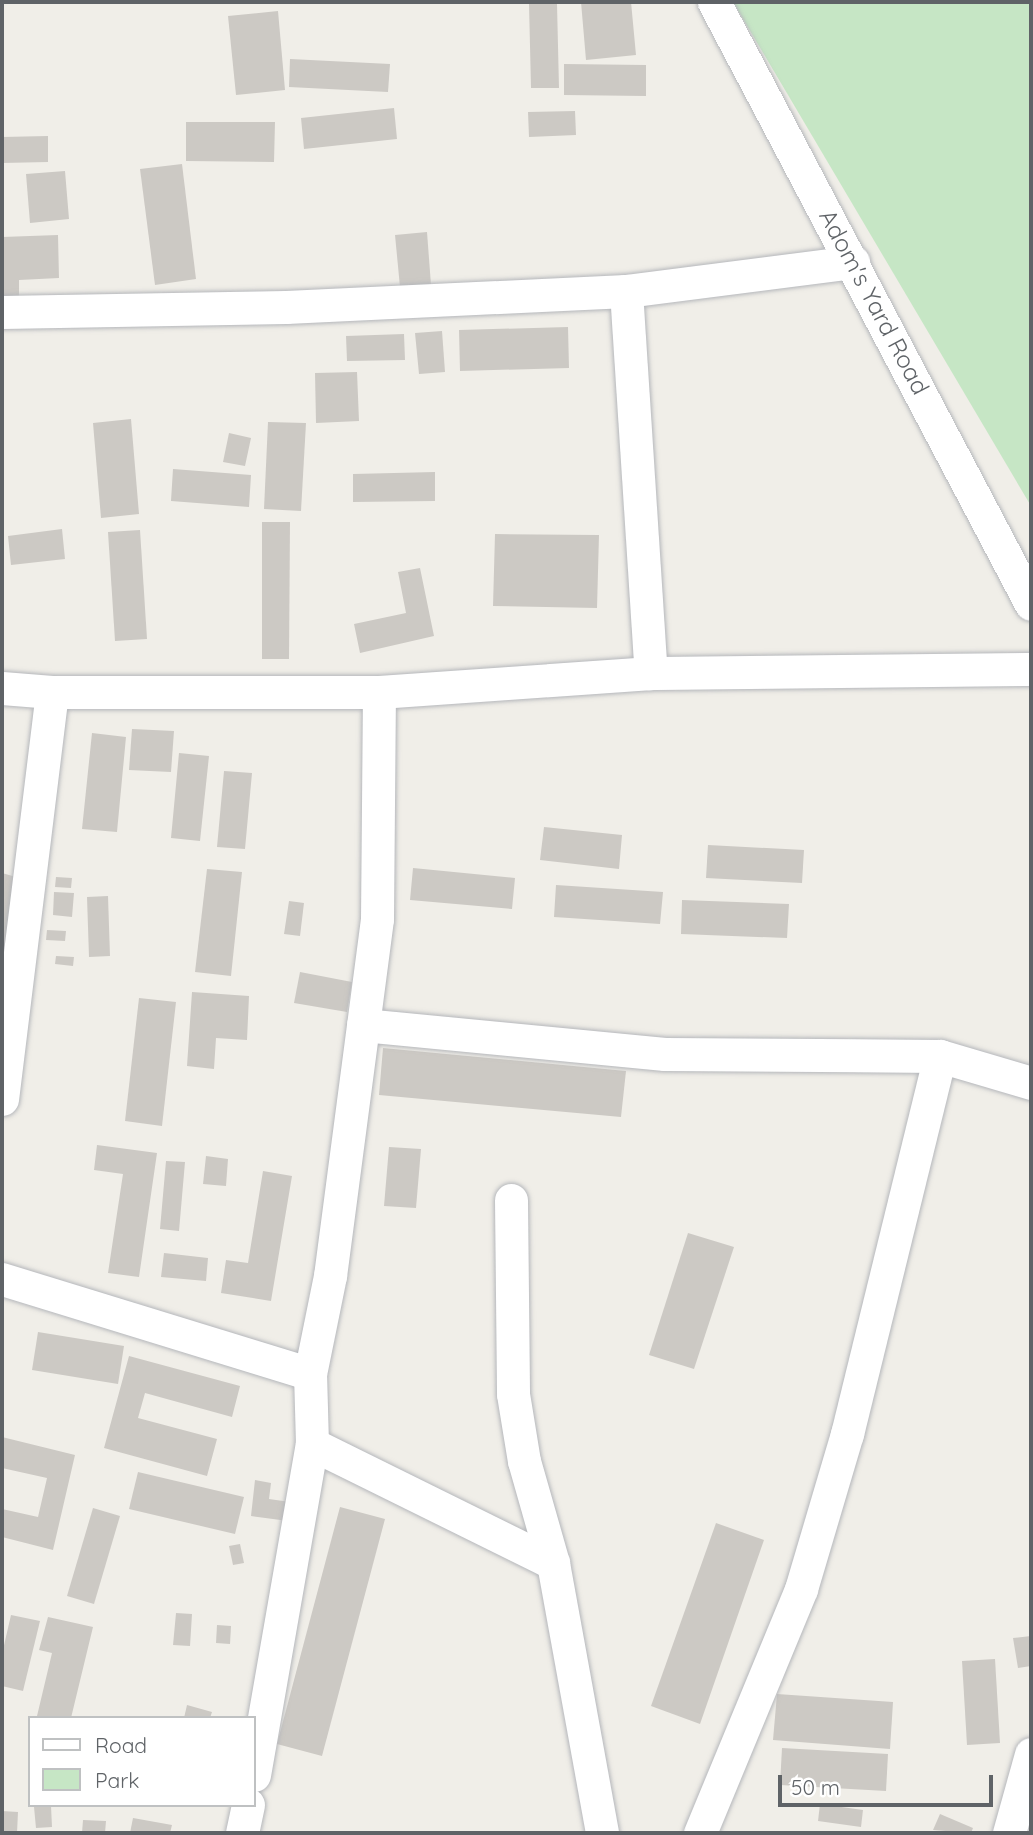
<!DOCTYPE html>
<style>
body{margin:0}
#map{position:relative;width:1033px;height:1835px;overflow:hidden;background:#f0eee8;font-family:Quicksand,sans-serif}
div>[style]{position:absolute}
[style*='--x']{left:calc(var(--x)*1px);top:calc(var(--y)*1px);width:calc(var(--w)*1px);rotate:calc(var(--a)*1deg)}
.green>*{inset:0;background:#c6e6c5}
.building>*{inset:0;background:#ccc9c4}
.roads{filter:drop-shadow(0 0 2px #b5b7bb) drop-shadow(0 0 2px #b5b7bb)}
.minor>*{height:33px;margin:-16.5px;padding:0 16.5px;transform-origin:16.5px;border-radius:16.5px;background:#fff}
span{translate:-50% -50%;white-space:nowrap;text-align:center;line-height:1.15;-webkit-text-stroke:5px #fff;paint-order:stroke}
.street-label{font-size:24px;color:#5f6367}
.frame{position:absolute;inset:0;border:4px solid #5f6367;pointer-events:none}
.legend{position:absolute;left:28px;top:1716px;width:228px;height:91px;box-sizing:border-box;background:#fff;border:2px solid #bfc1c2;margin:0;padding:9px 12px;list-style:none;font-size:21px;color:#5f6367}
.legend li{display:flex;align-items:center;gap:14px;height:35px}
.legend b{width:35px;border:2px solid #bfc1c2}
.scale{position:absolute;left:778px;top:1775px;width:215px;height:32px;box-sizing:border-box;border:4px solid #5f6367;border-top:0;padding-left:9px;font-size:21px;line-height:24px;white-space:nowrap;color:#5f6367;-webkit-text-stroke:5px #fff;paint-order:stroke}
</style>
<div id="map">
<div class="green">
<i style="clip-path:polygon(733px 2px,1031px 2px,1031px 506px)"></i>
</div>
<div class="building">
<i style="clip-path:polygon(581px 2px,631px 2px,636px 55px,586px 60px)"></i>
<i style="clip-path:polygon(529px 4px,557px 4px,559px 88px,531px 88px)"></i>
<i style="clip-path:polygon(278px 11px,285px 90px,236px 95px,228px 16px)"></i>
<i style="clip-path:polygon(290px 59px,390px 64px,388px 92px,289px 87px)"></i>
<i style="clip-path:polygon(564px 64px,646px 65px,646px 96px,564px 95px)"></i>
<i style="clip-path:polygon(394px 108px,397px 139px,304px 149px,301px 118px)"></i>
<i style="clip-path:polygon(575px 111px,576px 135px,529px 137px,528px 112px)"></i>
<i style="clip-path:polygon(186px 122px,275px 122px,274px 162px,186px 161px)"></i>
<i style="clip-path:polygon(48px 136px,48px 162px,2px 163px,2px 137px)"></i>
<i style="clip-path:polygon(182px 164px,196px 279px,155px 285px,140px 169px)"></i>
<i style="clip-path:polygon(65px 171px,69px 219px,30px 223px,26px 174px)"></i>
<i style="clip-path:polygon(427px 232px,431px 285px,400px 287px,395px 235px)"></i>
<i style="clip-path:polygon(58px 235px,59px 278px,19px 280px,19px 297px,2px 298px,2px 237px)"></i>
<i style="clip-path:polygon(568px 327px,569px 368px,460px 371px,459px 330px)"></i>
<i style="clip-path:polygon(442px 331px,445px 372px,419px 374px,415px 333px)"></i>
<i style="clip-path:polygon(404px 334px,405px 360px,347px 361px,346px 336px)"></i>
<i style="clip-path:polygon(357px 372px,359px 421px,316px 423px,315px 373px)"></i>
<i style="clip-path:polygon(131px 419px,139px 514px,101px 518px,93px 423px)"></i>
<i style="clip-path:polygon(268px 422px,306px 423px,301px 511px,264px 509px)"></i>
<i style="clip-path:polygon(229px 433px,251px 438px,245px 466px,223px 462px)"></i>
<i style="clip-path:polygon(173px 469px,251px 475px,249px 507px,171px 501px)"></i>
<i style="clip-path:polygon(435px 472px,435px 501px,353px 502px,353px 474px)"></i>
<i style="clip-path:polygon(262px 522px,290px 522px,289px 659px,262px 659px)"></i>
<i style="clip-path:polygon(62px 529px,65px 559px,11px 565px,8px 536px)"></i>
<i style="clip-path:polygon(140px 530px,147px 639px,115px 641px,108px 532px)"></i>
<i style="clip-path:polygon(495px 534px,599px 535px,597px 608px,493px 606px)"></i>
<i style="clip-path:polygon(420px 568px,434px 636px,360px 653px,354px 624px,406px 613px,398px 572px)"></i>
<i style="clip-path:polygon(132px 729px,174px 731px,171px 772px,129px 770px)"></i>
<i style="clip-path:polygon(92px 733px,126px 737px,117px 832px,82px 829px)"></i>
<i style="clip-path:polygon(179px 753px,209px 756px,200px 841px,171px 838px)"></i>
<i style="clip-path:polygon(224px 771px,252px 773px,245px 849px,217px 847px)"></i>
<i style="clip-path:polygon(544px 827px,622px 835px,619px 869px,540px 860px)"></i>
<i style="clip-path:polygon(708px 845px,804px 850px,802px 883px,706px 878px)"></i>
<i style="clip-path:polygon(413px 868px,515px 878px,512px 909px,410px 900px)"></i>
<i style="clip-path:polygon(207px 869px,242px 872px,231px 976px,195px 972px)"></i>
<i style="clip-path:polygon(2px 873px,23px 879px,3px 953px,2px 953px)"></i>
<i style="clip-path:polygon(56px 877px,72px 878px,71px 888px,55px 887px)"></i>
<i style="clip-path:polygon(556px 885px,663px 892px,660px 924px,554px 917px)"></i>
<i style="clip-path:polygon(54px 892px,74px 893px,72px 917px,53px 915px)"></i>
<i style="clip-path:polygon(108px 896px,110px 956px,89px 957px,87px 897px)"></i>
<i style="clip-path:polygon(682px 900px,789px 904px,787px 938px,681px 934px)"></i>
<i style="clip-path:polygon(289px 901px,304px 903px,300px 936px,284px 934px)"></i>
<i style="clip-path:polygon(47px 930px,66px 931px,65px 941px,46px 940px)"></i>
<i style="clip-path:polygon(56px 956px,74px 957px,73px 966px,55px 964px)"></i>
<i style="clip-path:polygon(300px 972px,352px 982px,347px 1012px,294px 1003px)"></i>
<i style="clip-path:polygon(192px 992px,249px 996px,247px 1040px,216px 1038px,214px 1069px,187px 1066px)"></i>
<i style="clip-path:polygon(139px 998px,176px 1002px,162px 1126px,125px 1121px)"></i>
<i style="clip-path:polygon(383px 1048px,626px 1071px,621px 1117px,379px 1095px)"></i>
<i style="clip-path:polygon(97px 1145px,157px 1153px,139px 1277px,108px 1273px,123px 1174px,94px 1170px)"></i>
<i style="clip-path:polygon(389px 1147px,421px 1149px,416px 1208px,384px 1206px)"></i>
<i style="clip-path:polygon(206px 1156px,228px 1159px,226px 1186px,203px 1184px)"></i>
<i style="clip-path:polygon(166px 1161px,185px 1162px,179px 1231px,160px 1229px)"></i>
<i style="clip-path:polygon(263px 1171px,292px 1176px,271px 1301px,221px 1293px,226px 1260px,248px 1263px)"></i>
<i style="clip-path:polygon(688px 1233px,734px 1247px,694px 1369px,649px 1355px)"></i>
<i style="clip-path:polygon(164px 1253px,208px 1258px,206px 1281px,161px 1277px)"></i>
<i style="clip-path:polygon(38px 1332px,124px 1346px,118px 1384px,32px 1370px)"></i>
<i style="clip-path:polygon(129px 1356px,240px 1386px,232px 1417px,145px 1393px,138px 1418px,217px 1439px,207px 1476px,104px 1448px)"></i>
<i style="clip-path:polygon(2px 1437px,75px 1455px,53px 1550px,2px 1537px,2px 1509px,38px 1517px,47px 1478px,2px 1468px)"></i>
<i style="clip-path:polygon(138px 1472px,244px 1497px,235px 1534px,129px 1509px)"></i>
<i style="clip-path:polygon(255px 1480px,271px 1483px,269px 1499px,290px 1502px,288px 1521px,251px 1516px)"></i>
<i style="clip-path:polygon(340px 1507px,385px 1519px,322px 1756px,277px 1744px)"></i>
<i style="clip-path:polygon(93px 1508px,120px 1516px,94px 1604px,67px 1596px)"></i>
<i style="clip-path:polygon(716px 1523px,764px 1540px,700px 1724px,651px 1706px)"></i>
<i style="clip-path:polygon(240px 1544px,244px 1563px,233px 1565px,229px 1546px)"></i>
<i style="clip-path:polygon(176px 1613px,192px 1614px,190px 1646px,173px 1645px)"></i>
<i style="clip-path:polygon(11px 1615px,40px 1621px,23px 1691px,2px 1686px,2px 1654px)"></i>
<i style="clip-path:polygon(48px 1617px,93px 1627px,71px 1718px,37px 1716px,52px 1653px,39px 1650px)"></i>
<i style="clip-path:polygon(217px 1625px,231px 1626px,230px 1644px,216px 1643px)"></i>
<i style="clip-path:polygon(1031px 1636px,1031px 1666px,1018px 1668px,1013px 1638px)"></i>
<i style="clip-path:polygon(995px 1659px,1000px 1743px,967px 1745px,962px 1661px)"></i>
<i style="clip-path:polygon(777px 1694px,893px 1702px,890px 1749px,773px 1740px)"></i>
<i style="clip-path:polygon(187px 1705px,212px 1712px,210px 1718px,184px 1718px)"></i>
<i style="clip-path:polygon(782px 1748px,888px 1754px,886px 1791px,780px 1785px)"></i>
<i style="clip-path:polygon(820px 1804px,863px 1810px,861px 1827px,818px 1821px)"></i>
<i style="clip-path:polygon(51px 1806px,52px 1827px,36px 1828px,34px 1807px)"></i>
<i style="clip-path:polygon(2px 1811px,18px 1812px,17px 1833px,2px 1833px)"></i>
<i style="clip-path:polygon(940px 1814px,973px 1828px,971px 1833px,933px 1830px)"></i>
<i style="clip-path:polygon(133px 1818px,172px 1825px,170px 1833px,130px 1833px)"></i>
<i style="clip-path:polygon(83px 1820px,106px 1821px,105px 1833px,82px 1833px)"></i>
</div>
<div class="roads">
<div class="minor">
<i style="--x:714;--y:2;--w:680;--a:62.23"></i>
<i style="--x:626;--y:291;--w:229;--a:-7.3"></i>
<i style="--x:2;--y:312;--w:284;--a:-1"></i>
<i style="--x:286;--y:307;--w:340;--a:-2.7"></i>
<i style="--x:626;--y:291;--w:383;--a:86.3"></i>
<i style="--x:651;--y:673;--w:380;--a:-0.6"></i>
<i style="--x:2;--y:688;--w:50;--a:4.6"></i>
<i style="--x:52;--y:692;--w:410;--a:97"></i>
<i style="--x:52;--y:692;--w:327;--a:0"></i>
<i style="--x:379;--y:692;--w:273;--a:-4"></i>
<i style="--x:363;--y:1025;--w:303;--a:5.5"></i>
<i style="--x:665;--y:1054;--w:275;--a:0.4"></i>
<i style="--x:940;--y:1056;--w:95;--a:16.5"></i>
<i style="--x:511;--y:1200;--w:194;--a:89.4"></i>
<i style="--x:513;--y:1394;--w:68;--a:80.7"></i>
<i style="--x:524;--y:1461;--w:106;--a:74.1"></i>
<i style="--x:553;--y:1563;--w:274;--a:79.7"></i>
<i style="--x:2;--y:1279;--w:322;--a:17.1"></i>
<i style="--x:312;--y:1444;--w:269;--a:26.3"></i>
<i style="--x:254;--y:1775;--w:336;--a:-80.1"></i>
<i style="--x:312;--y:1444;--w:70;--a:-91.6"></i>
<i style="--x:310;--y:1374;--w:100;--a:-78.5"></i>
<i style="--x:330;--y:1276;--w:360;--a:-82.5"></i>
<i style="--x:377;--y:919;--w:227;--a:-89.5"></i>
<i style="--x:242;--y:1833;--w:29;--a:-78"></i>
<i style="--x:700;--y:1833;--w:264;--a:-67.5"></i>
<i style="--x:801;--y:1589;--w:162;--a:-73.5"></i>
<i style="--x:847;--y:1434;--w:389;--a:-76.2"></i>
<i style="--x:1009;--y:1833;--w:82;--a:-74.4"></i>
</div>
</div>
<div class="street-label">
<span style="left:874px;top:302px;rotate:62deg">Adom's Yard Road</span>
</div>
<div class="frame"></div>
<ul class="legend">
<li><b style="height:9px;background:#fff"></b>Road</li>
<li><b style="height:19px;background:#c6e6c5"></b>Park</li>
</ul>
<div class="scale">50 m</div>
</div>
